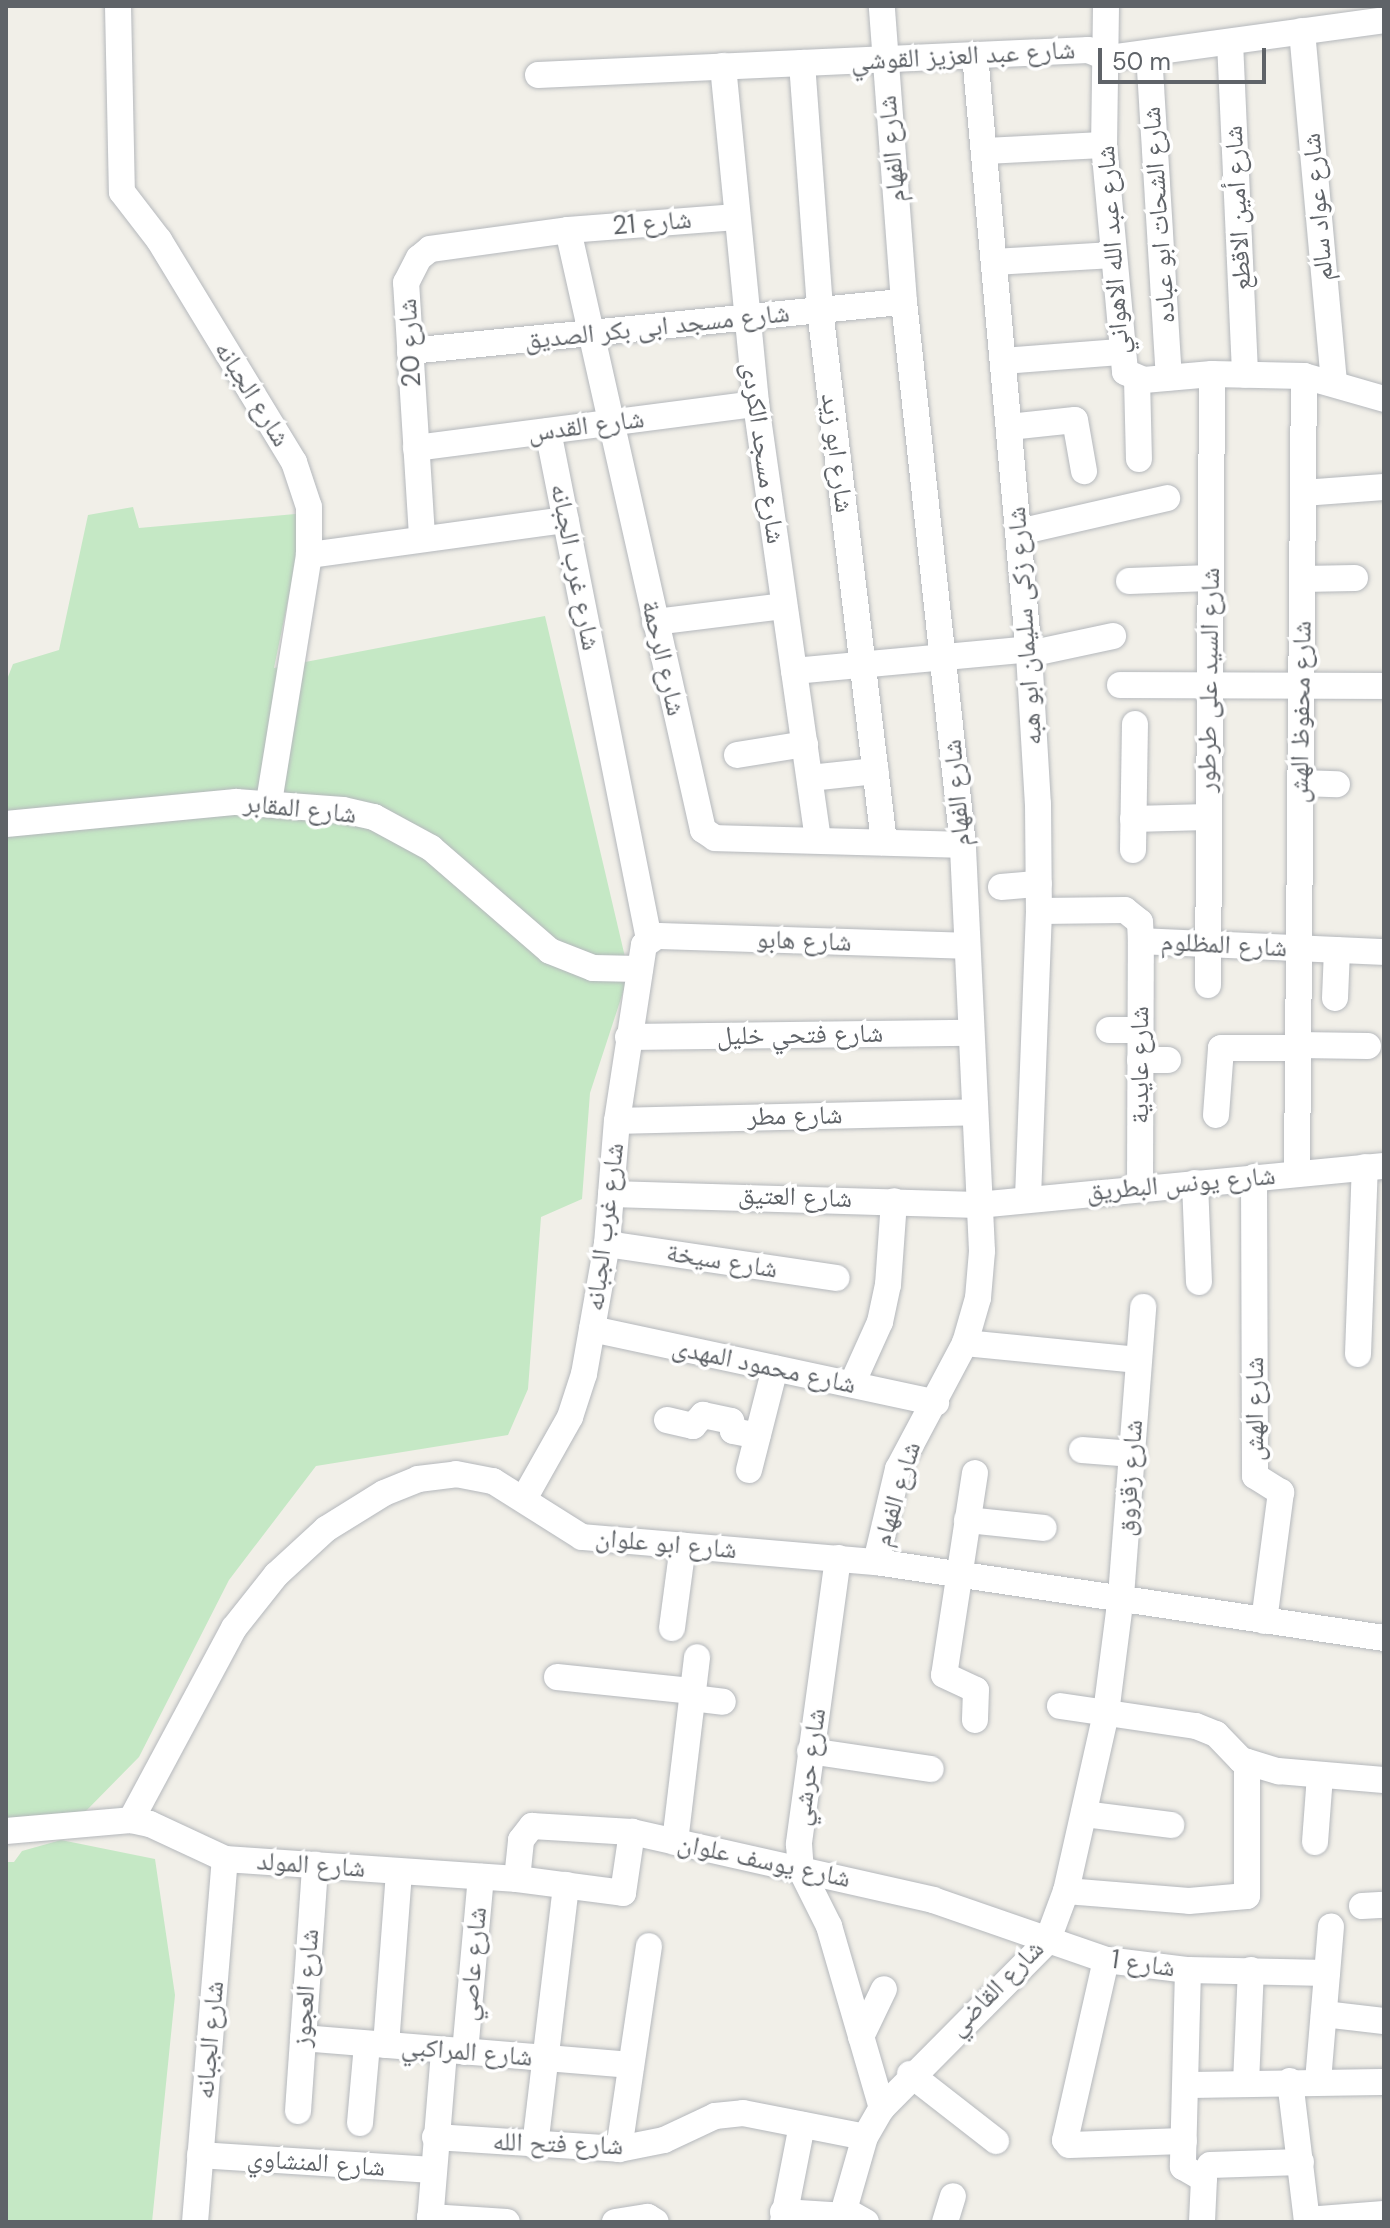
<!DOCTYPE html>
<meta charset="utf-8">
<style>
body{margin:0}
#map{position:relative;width:1390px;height:2228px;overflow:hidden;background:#f1efe8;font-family:"DM Sans","Noto Naskh Arabic",sans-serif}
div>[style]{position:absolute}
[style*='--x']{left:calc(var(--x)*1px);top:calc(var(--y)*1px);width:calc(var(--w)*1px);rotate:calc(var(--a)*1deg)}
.green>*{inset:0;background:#c5e8c5}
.roads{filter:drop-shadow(0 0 2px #b5b8bc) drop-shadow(0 0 2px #b5b8bc)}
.minor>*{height:26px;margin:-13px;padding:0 13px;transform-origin:13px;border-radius:13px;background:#fff}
span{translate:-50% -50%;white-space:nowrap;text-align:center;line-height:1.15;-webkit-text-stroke:7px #fff;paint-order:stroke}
.street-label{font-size:26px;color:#5f6368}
.frame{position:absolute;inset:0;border:8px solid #5f6368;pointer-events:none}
.scale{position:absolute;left:1098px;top:48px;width:168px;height:36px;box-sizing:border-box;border:4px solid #5f6368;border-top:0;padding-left:10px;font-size:24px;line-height:28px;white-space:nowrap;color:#5f6368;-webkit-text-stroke:6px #fff;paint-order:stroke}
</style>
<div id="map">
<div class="green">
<i style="clip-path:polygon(133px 507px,139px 528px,306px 513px,274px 668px,545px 616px,629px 974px,590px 1093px,582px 1199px,541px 1217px,528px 1389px,508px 1435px,316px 1466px,229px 1580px,139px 1757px,81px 1816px,6px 1820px,6px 682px,13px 664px,59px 650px,88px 515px)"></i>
<i style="clip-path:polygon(61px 1840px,155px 1859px,175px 1995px,152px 2222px,6px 2222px,6px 1862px,14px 1862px,22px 1851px)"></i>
</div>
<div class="roads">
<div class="minor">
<i style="--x:118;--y:6;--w:186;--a:88.8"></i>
<i style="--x:122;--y:192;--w:61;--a:52.4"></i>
<i style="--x:159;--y:240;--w:260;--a:58.7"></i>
<i style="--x:294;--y:462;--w:47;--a:71.6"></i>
<i style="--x:309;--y:507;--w:48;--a:90"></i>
<i style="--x:309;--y:555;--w:250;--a:99.2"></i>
<i style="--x:1106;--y:6;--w:139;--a:90.8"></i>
<i style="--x:1104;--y:145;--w:228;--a:84.7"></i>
<i style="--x:1125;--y:372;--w:21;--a:23"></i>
<i style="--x:1144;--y:380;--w:68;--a:-5"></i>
<i style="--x:1212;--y:374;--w:92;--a:1.2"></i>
<i style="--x:1304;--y:376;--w:83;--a:16"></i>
<i style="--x:1302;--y:31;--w:353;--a:84.8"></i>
<i style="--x:1230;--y:42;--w:333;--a:87.4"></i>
<i style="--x:1149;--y:53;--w:325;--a:86.5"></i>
<i style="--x:975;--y:55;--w:601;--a:84.85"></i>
<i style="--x:1029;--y:654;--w:150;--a:86.6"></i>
<i style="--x:1038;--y:804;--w:107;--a:89.5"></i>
<i style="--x:1039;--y:911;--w:287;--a:92.2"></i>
<i style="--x:802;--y:63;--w:248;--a:85.8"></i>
<i style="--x:820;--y:310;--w:536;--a:83.14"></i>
<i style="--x:723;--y:66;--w:340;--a:84.4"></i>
<i style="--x:756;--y:404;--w:439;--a:81.9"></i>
<i style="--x:538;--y:75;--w:551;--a:-2.6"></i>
<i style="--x:1088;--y:50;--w:22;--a:22"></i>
<i style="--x:1108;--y:58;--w:279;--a:-7.8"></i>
<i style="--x:984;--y:151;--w:120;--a:-2.9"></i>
<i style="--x:568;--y:230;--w:615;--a:77.32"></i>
<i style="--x:703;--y:830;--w:14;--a:34"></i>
<i style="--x:715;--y:838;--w:248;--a:1.6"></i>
<i style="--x:994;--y:262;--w:119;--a:-3.4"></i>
<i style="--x:410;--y:351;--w:496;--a:-5.7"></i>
<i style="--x:1003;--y:361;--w:117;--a:-4.4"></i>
<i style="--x:1137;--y:379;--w:80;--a:88.6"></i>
<i style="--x:1009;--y:427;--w:66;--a:-6.1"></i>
<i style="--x:1075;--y:420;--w:52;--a:80"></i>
<i style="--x:548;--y:431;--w:518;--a:78.76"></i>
<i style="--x:416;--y:448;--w:343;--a:-7.4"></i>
<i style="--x:1303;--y:493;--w:81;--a:-4.2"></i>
<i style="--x:1019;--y:532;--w:152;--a:-12.9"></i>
<i style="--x:422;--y:536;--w:254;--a:-93.6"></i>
<i style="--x:406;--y:283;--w:28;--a:-63"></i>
<i style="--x:419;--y:258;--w:14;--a:-39"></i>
<i style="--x:430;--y:249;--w:139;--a:-7.8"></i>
<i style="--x:568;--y:230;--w:169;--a:-4.4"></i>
<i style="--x:309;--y:555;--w:259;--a:-7.8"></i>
<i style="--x:1302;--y:579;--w:53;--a:-1.1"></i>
<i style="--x:1129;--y:581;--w:81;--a:-2.1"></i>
<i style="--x:655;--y:622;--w:130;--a:-7.1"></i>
<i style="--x:1029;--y:654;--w:86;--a:-12.1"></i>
<i style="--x:794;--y:671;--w:236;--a:-5.3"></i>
<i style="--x:1120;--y:685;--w:264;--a:0.2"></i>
<i style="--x:737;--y:755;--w:69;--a:-9.2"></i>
<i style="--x:810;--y:778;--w:66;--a:-6.1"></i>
<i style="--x:1300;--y:783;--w:37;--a:2"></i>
<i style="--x:1133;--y:819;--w:75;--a:-1.5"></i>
<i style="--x:6;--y:824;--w:231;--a:-5.5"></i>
<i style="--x:236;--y:802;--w:107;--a:4.3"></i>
<i style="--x:343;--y:810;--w:32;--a:13"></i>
<i style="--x:374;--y:817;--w:65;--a:28.5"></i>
<i style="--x:431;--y:848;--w:157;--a:40.9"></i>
<i style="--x:550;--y:951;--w:46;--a:21.6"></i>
<i style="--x:593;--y:968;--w:47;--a:1.2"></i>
<i style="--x:1133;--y:850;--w:126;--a:-89.1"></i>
<i style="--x:1001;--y:887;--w:38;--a:-5"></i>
<i style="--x:1039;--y:911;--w:86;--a:-0.7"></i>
<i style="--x:1125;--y:910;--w:19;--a:39"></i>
<i style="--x:1140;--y:922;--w:19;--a:87"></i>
<i style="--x:1141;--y:941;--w:243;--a:2.6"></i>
<i style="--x:1208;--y:985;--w:611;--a:-89.62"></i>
<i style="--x:1335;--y:998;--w:48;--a:-87.6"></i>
<i style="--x:1109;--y:1030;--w:31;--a:0"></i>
<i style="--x:628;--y:1037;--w:343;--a:-0.7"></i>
<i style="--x:1297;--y:1045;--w:71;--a:0.8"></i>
<i style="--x:1140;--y:1060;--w:28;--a:0"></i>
<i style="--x:1216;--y:1115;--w:67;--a:-85.7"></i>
<i style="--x:1221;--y:1048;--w:76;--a:0"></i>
<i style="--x:617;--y:1121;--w:357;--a:-1.4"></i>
<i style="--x:1297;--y:1173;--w:797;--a:-89.5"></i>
<i style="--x:1254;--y:1177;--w:299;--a:89.8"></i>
<i style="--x:1255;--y:1476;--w:31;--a:32"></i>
<i style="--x:1281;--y:1492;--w:130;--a:97.5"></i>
<i style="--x:1195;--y:1183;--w:99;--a:87.7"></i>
<i style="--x:1140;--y:1188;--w:247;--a:-89.8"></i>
<i style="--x:611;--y:1194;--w:367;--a:1.7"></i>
<i style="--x:978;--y:1205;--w:408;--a:-5.5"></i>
<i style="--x:607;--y:1244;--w:232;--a:8.4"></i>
<i style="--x:592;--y:1329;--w:352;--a:12.1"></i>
<i style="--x:965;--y:1343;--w:174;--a:5.6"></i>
<i style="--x:1358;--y:1354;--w:187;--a:-87.9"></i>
<i style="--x:852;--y:1384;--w:68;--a:-65.7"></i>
<i style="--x:880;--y:1322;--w:38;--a:-78"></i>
<i style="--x:888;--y:1285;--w:84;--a:-85.9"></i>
<i style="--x:667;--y:1420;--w:27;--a:13"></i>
<i style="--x:693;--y:1426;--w:15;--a:-48"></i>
<i style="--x:703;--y:1415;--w:29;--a:12"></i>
<i style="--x:731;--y:1421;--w:10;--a:79"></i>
<i style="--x:733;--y:1431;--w:25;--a:11"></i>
<i style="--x:1082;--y:1450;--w:51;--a:4.5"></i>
<i style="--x:749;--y:1470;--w:105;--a:-75.7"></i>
<i style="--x:975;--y:1473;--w:204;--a:98.7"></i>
<i style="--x:944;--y:1675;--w:35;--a:25"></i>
<i style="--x:976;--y:1690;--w:30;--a:92"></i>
<i style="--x:525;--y:1497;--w:92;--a:-60.6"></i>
<i style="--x:570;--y:1417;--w:45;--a:-72"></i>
<i style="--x:584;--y:1374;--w:132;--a:-80"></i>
<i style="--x:607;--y:1244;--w:123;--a:-85.4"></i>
<i style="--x:617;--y:1121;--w:178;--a:-81.3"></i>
<i style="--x:644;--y:945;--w:16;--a:-35"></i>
<i style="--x:657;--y:936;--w:310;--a:1.8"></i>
<i style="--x:967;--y:1520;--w:77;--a:5.9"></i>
<i style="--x:838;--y:1558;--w:289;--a:97.8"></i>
<i style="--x:799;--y:1844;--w:26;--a:86"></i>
<i style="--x:801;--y:1870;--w:63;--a:63.4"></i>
<i style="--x:829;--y:1926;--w:190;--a:73.8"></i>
<i style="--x:876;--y:1562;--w:96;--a:-76.7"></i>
<i style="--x:898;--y:1469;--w:143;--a:-62"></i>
<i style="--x:965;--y:1343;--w:47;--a:-73.9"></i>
<i style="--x:978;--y:1298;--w:47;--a:-85.1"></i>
<i style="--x:982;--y:1251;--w:406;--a:-92.7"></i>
<i style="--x:963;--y:845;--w:546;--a:-96.2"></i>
<i style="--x:904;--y:302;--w:297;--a:-94.3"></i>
<i style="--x:672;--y:1628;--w:83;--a:-82.4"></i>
<i style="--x:557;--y:1677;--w:137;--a:5.9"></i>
<i style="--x:692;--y:1698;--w:31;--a:7"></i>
<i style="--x:1060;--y:1706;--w:137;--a:8.4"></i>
<i style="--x:1196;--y:1726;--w:22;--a:22"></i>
<i style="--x:1216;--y:1734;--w:36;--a:46"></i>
<i style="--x:1241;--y:1760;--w:39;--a:17"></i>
<i style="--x:1278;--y:1771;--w:106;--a:4.9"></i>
<i style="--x:810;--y:1751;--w:122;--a:8.5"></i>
<i style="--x:1084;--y:1814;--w:88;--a:7.2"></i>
<i style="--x:131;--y:1820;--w:218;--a:-61.8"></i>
<i style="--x:234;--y:1628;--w:68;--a:-51.6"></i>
<i style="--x:276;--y:1575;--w:68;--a:-42.6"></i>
<i style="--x:326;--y:1529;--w:68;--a:-31.8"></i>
<i style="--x:384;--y:1493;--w:37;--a:-22"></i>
<i style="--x:418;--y:1479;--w:38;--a:-7"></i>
<i style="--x:456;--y:1474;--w:38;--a:11"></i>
<i style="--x:493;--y:1481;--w:105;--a:32.2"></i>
<i style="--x:582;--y:1537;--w:295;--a:4.9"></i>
<i style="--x:876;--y:1562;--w:514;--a:8.51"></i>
<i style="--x:6;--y:1831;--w:125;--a:-5"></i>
<i style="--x:131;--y:1820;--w:19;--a:12"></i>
<i style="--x:150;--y:1824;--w:83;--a:25"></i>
<i style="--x:225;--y:1859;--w:293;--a:3.9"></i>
<i style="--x:517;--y:1879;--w:107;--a:7.5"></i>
<i style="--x:623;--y:1893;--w:62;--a:-81.6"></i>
<i style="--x:675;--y:1842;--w:186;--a:-83.2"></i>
<i style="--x:1315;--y:1842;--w:67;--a:-85.7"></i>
<i style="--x:517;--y:1879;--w:39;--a:-84"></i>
<i style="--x:521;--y:1840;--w:18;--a:-52"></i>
<i style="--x:532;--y:1826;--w:100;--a:3.4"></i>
<i style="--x:632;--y:1832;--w:309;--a:12.7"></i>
<i style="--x:933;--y:1900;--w:183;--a:19.1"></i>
<i style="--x:1106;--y:1960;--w:83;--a:7"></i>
<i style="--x:1188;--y:1970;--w:139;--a:1.2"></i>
<i style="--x:1066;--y:1891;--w:123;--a:4.6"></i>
<i style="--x:1189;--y:1901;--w:58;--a:-4.9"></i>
<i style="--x:1247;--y:1896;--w:134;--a:-90"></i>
<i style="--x:1362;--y:1906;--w:22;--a:-3"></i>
<i style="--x:1106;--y:1960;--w:185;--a:102.8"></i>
<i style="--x:1065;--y:2140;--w:6;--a:51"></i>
<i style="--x:1069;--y:2145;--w:115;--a:-2"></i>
<i style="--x:1188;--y:1970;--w:197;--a:91.5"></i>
<i style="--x:1183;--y:2167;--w:24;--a:30"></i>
<i style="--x:1204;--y:2179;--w:43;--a:92.7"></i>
<i style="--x:1324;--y:2014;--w:60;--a:6.7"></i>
<i style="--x:861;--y:2037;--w:53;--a:-64.4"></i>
<i style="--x:303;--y:2038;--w:329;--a:4.7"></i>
<i style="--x:386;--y:2045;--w:174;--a:-85.7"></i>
<i style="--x:465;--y:2052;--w:176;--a:-84.8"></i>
<i style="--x:910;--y:2074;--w:109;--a:37.9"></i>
<i style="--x:1290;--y:2081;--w:142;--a:83.1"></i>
<i style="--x:1318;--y:2081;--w:155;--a:-85.2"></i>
<i style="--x:1246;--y:2083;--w:113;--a:-87.5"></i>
<i style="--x:1187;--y:2085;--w:197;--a:-0.9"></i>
<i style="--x:298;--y:2111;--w:247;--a:-86"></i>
<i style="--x:360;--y:2123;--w:79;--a:-84.9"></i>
<i style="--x:435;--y:2137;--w:184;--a:3.7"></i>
<i style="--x:619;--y:2149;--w:46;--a:-11.3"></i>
<i style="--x:664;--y:2140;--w:56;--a:-25.2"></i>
<i style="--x:715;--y:2116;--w:28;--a:-6"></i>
<i style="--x:743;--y:2113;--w:124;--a:11.1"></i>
<i style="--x:535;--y:2146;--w:263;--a:-83.2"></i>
<i style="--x:619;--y:2149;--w:205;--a:-81.6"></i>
<i style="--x:200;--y:2155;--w:232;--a:3.7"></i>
<i style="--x:1210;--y:2165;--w:91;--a:-1.9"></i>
<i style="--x:783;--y:2212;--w:63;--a:3.6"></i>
<i style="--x:430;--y:2217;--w:77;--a:3.7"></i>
<i style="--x:1307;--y:2220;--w:77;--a:-4.5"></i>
<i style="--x:195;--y:2222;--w:364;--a:-85.3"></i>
<i style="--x:430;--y:2222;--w:173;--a:-85.3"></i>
<i style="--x:615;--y:2222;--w:33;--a:-9"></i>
<i style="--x:648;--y:2217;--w:9;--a:32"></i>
<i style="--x:783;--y:2222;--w:99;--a:-78.9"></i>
<i style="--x:866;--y:2222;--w:25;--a:-151"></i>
<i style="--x:844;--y:2210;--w:76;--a:-74"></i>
<i style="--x:865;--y:2137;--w:34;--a:-60"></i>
<i style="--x:882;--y:2108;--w:234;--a:-45.2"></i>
<i style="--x:1047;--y:1942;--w:54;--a:-69.6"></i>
<i style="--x:1066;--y:1891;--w:182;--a:-77.3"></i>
<i style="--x:1106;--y:1713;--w:118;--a:-82.7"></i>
<i style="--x:1121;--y:1596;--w:290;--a:-85.6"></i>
<i style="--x:945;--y:2222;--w:27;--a:-73"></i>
</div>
</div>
<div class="street-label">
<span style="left:963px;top:56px;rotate:-3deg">شارع عبد العزيز القوشي</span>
<span style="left:892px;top:149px;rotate:-95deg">شارع الفهام</span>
<span style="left:1318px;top:207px;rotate:-95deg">شارع عواد سالم</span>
<span style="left:1238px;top:208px;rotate:-93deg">شارع أمين الاقطع</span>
<span style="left:1159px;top:215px;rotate:-94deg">شارع الشحات ابو عباده</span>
<span style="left:652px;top:223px;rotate:-5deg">شارع 21</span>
<span style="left:1113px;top:250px;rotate:-94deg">شارع عبد الله الاهواني</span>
<span style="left:657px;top:327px;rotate:-6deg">شارع مسجد ابى بكر الصديق</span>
<span style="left:410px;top:343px;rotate:-93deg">شارع 20</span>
<span style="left:252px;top:394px;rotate:58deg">شارع الجبانه</span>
<span style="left:586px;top:426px;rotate:-7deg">شارع القدس</span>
<span style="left:763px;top:453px;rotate:82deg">شارع مسجد الكردى</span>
<span style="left:837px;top:453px;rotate:83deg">شارع ابو زيد</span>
<span style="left:575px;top:567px;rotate:79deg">شارع غرب الجبانه</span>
<span style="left:1025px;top:626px;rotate:-94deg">شارع زكى سليمان ابو هبه</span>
<span style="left:663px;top:658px;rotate:77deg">شارع الرحمة</span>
<span style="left:1209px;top:680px;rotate:-89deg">شارع السيد على طرطور</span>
<span style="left:1301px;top:712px;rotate:-89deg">شارع محفوظ الهش</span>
<span style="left:957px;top:793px;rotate:-95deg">شارع الفهام</span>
<span style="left:300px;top:809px;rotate:6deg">شارع المقابر</span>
<span style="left:804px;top:941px;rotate:2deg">شارع هابو</span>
<span style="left:1224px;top:945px;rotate:3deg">شارع المظلوم</span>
<span style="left:800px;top:1035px;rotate:-1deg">شارع فتحي خليل</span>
<span style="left:1140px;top:1065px;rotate:-90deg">شارع عايدية</span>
<span style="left:795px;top:1116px;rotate:-1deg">شارع مطر</span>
<span style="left:1181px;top:1184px;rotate:-5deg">شارع يونس البطريق</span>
<span style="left:795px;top:1197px;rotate:2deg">شارع العتيق</span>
<span style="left:605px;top:1227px;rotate:-83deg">شارع غرب الجبانه</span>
<span style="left:722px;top:1261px;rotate:9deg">شارع سيخة</span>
<span style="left:764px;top:1366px;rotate:12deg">شارع محمود المهدى</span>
<span style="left:1255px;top:1409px;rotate:-90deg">شارع الهش</span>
<span style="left:1130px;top:1478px;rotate:-86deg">شارع زقزوق</span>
<span style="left:897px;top:1494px;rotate:-73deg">شارع الفهام</span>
<span style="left:666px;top:1544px;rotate:5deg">شارع ابو علوان</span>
<span style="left:809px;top:1767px;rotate:-82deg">شارع حرشي</span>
<span style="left:764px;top:1861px;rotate:12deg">شارع يوسف علوان</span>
<span style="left:311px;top:1865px;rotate:4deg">شارع المولد</span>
<span style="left:473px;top:1964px;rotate:-85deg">شارع عاصي</span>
<span style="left:1143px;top:1964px;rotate:8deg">شارع 1</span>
<span style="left:306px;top:1988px;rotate:-86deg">شارع العجوز</span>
<span style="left:996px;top:1988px;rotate:-45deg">شارع القاضي</span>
<span style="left:210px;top:2040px;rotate:-85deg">شارع الجبانه</span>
<span style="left:467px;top:2052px;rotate:5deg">شارع المراكبي</span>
<span style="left:558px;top:2144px;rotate:2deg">شارع فتح الله</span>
<span style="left:316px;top:2163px;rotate:4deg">شارع المنشاوي</span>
</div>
<div class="frame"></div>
<div class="scale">50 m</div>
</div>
